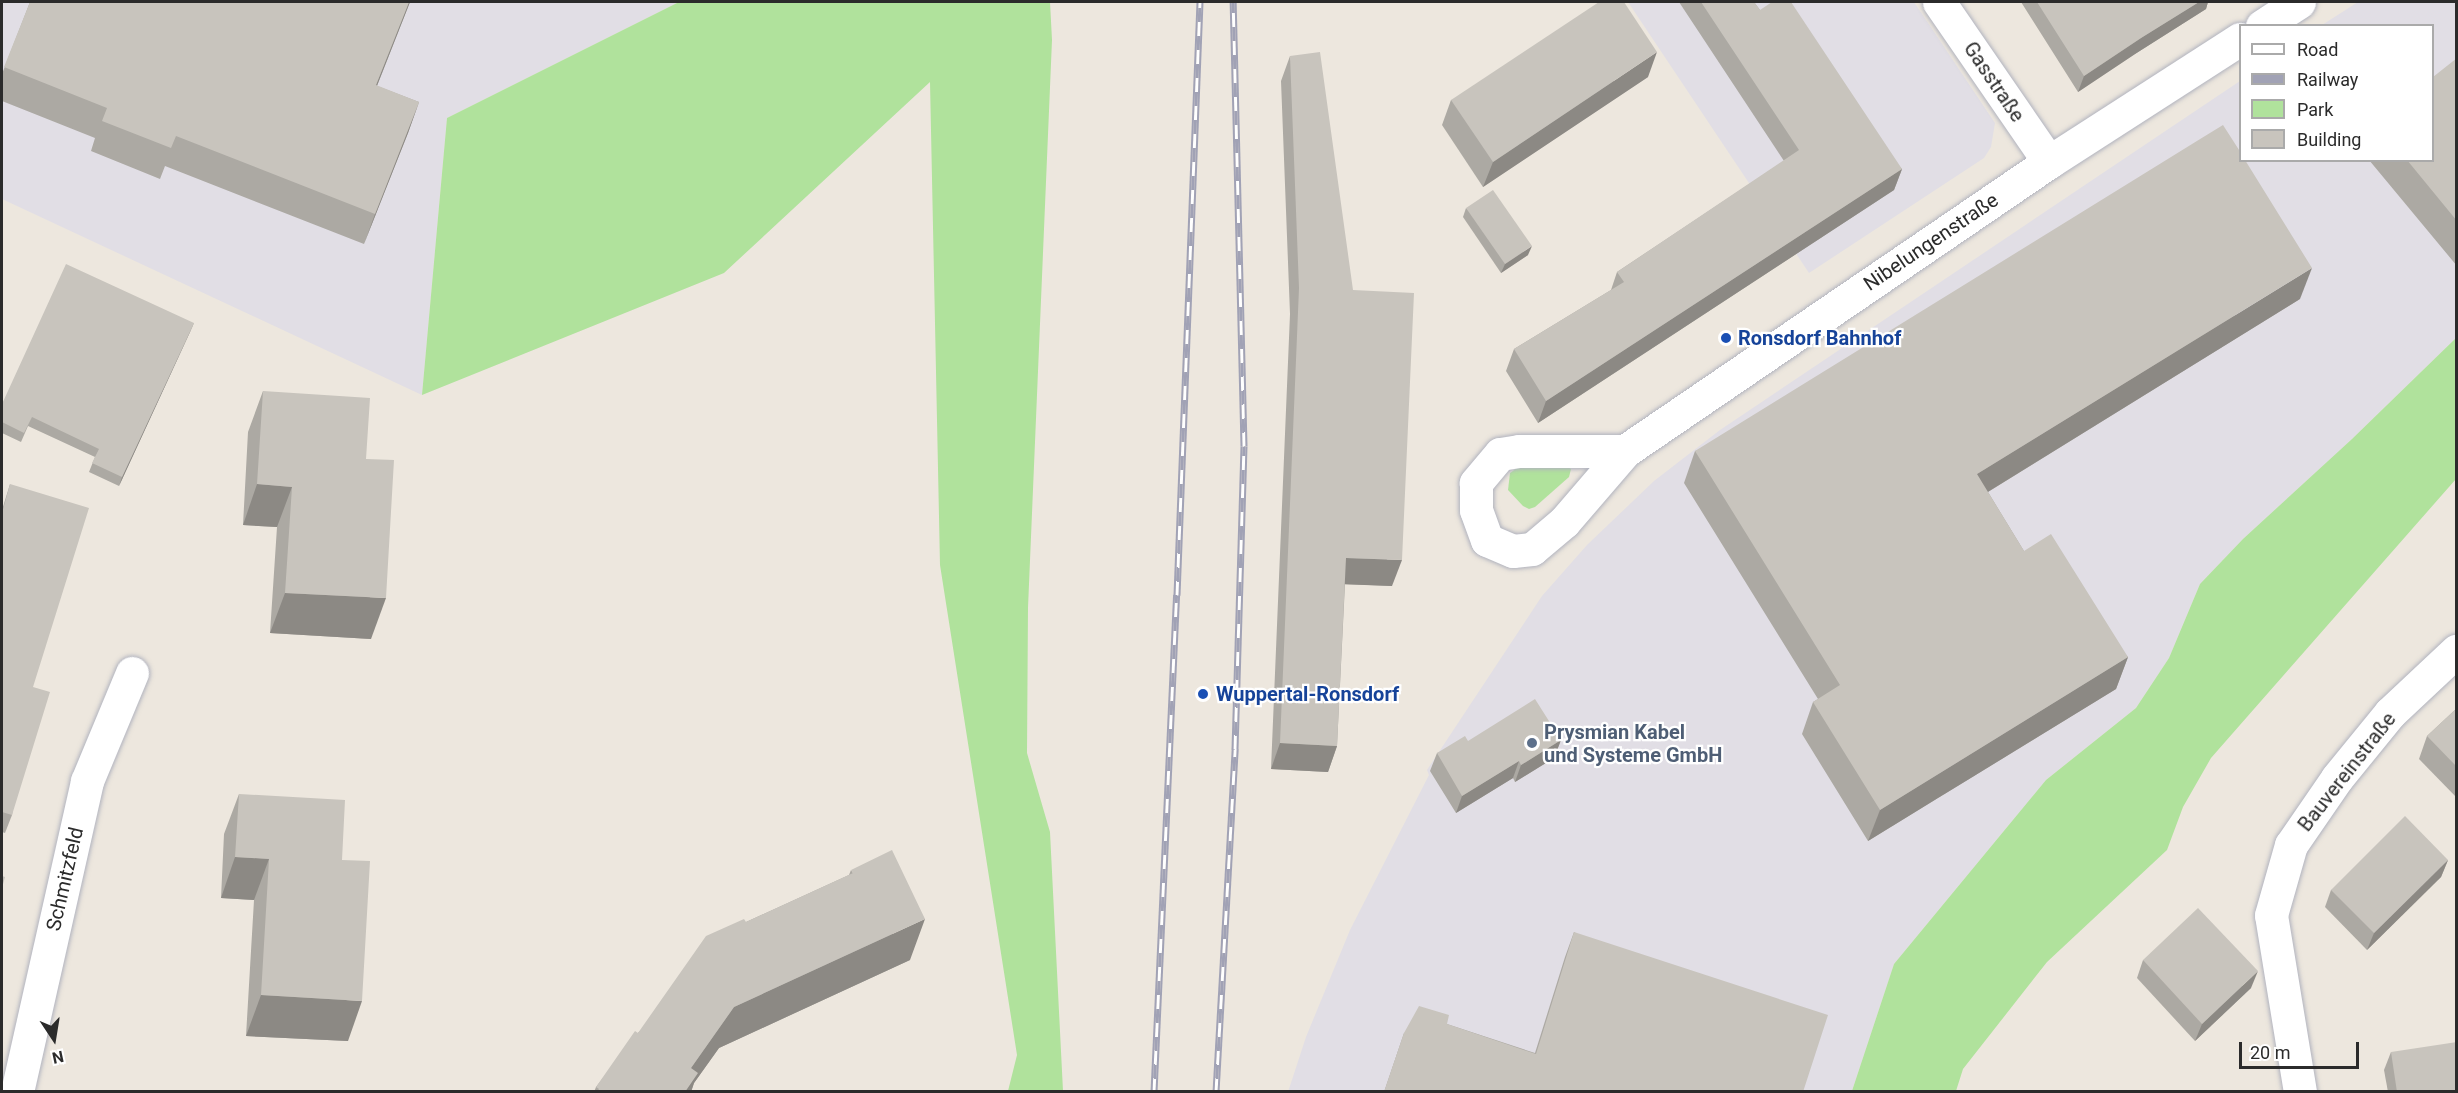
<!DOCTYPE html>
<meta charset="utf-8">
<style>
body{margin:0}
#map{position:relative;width:2458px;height:1093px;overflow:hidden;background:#ede7de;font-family:Roboto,sans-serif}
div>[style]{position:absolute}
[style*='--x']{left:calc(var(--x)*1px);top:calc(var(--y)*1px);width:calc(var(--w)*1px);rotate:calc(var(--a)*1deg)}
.industrial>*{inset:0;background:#e1dee5}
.green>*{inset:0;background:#b0e29c}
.roads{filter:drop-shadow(0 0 2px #b1b3be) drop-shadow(0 0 2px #b1b3be)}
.minor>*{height:33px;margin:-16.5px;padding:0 16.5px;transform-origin:16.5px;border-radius:16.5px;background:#fff}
.rail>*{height:7px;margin-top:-3.5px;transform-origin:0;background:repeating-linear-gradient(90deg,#fff 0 14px,#a1a2b5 0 28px);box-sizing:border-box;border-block:2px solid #a1a2b5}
.wall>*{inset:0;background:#aca9a3}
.shaded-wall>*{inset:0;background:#8c8984}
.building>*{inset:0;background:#c8c4bd}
.dots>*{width:16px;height:16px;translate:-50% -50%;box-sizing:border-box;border:3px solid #fff;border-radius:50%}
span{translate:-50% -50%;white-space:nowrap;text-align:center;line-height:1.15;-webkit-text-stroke:4.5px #fff;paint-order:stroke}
.street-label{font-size:20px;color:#2b2b2b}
.transit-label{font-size:20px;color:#164399;font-weight:700}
.left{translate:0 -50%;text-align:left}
.service-label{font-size:20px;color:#4e5e75;font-weight:700}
.frame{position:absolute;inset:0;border:3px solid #2b2b2b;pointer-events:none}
.legend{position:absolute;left:2239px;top:24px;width:195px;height:138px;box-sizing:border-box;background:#fff;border:2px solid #aaa;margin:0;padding:8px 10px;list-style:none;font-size:18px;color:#2b2b2b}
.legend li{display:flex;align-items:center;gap:12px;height:30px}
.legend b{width:30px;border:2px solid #aaa}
.north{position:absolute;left:24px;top:1009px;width:60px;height:60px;-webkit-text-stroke:4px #fff;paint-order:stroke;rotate:168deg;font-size:16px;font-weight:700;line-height:24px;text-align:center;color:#2b2b2b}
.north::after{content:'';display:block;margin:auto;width:21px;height:27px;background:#2b2b2b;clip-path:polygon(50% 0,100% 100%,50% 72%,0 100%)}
.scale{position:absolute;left:2239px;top:1042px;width:120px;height:27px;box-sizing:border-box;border:3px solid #2b2b2b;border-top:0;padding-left:8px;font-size:18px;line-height:21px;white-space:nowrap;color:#2b2b2b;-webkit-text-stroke:4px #fff;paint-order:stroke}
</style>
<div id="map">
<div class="industrial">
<i style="clip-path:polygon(2px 2px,679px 2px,447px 118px,422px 395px,2px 199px)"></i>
<i style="clip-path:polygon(1628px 2px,1914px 2px,1995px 123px,1991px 147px,1984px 158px,1809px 273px)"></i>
<i style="clip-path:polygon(2358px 2px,2456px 2px,2456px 338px,2352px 439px,2243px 539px,2200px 584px,2169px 658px,2136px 708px,2046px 780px,1894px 964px,1852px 1091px,1288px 1092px,1306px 1037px,1350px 930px,1429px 775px,1427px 770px,1542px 596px,1587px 545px,1654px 481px,1720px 430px,2240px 81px,2240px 160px,2432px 160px,2432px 26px,2322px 25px)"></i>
</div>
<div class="green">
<i style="clip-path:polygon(679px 2px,1050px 2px,1052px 40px,1028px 608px,1027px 753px,1050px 832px,1063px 1091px,1008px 1091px,1017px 1055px,940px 565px,930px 82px,724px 273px,422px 395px,447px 118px)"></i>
<i style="clip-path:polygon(2456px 338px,2456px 479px,2211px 758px,2183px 807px,2167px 850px,2047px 962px,1963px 1069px,1956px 1091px,1852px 1091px,1894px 964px,2046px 780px,2136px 708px,2169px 658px,2200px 584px,2243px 539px,2352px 439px)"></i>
<i style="clip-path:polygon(1565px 465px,1571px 469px,1569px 477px,1535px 507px,1529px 509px,1523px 506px,1508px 490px,1510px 473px,1517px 468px)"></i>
</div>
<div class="roads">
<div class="minor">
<i style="--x:1939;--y:2;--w:194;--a:55.5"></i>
<i style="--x:2262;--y:26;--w:44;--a:-33"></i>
<i style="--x:1625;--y:451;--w:106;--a:180"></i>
<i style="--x:1519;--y:451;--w:19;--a:171"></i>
<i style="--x:1500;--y:454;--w:38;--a:130"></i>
<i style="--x:1476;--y:483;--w:27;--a:90"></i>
<i style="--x:1476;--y:510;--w:32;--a:70"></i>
<i style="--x:1487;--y:540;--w:28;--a:23"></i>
<i style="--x:1513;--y:551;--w:19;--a:-6"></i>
<i style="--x:1532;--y:549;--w:42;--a:-40.2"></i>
<i style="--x:1564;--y:522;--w:94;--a:-49.3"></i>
<i style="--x:1625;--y:451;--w:513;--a:-34.28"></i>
<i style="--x:2049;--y:162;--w:227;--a:-32.8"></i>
<i style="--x:17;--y:1092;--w:319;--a:-77.3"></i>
<i style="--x:87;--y:781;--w:117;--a:-67.4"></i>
<i style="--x:2300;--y:1092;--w:179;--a:-99.3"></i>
<i style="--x:2271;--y:915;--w:73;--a:-74.1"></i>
<i style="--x:2291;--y:845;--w:81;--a:-55.5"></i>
<i style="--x:2337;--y:778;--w:84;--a:-50.8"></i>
<i style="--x:2390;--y:713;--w:91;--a:-43.2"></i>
</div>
</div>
<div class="rail">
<i style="--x:1154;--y:1092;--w:498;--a:-87.4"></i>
<i style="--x:1177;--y:595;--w:593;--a:-87.78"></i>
<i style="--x:1216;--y:1092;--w:344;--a:-86.8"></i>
<i style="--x:1235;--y:749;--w:303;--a:-88.3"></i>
<i style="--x:1244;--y:446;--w:444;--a:-91.4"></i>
</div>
<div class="wall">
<i style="clip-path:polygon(30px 2px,410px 2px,377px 86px,419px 102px,408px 133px,364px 244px,165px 166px,160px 179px,91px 151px,95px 138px,2px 101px,2px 74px)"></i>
<i style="clip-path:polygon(1679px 2px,1754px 2px,1760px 10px,1902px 169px,1894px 190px,1538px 423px,1506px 371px,1514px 349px,1611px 290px,1617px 272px,1784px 161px)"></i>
<i style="clip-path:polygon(2021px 2px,2208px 2px,2206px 9px,2135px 54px,2078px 92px)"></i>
<i style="clip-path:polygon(1290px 56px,1392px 586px,1345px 584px,1337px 746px,1328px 772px,1271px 769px,1290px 314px,1281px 81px)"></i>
<i style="clip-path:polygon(2457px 58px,2457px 266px,2369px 160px,2433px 160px)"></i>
<i style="clip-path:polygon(1648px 77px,1483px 187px,1442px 125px,1451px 100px)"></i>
<i style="clip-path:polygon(1466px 208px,1528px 255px,1501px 273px,1463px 217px)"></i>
<i style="clip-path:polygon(2300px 299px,1988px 492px,2024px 551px,2128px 657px,2116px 689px,1868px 841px,1802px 734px,1813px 702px,1818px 699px,1684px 483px,1695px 451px)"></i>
<i style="clip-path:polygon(194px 323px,190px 332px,119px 486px,89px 472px,95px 457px,28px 426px,21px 442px,2px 433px,2px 404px)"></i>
<i style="clip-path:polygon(263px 391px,366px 459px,371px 639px,270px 633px,277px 527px,243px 525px,248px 432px)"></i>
<i style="clip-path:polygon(10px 484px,33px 687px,12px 815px,5px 833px,2px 832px,2px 510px)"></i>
<i style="clip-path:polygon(2457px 708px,2457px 798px,2419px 759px,2427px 736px)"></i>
<i style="clip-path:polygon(1561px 740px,1554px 758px,1515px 782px,1513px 778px,1456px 813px,1430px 771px,1437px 753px,1468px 741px)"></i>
<i style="clip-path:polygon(239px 794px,342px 860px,348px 1041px,246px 1036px,254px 900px,221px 898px,224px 834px)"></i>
<i style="clip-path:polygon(2448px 860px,2441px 877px,2367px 950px,2325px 907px,2331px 890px)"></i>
<i style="clip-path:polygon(851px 870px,910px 960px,719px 1048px,694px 1083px,691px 1092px,594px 1092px,596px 1087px,638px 1033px,746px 922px,849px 875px)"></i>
<i style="clip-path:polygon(1574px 932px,1803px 1092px,1384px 1092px,1404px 1033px,1447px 1024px,1535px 1053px,1565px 957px)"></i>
<i style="clip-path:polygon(2143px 960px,2251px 988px,2195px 1041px,2137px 978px)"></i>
<i style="clip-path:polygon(2391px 1052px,2457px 1092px,2388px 1092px,2384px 1070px)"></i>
</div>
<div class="shaded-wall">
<i style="clip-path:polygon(409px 2px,410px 2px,365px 116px,376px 85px)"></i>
<i style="clip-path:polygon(2199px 2px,2208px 2px,2206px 9px,2135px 54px,2078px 92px,2084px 76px,2141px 38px)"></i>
<i style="clip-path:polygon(1657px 52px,1648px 77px,1483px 187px,1493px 162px)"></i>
<i style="clip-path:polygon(419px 102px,408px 133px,364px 244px,375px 214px)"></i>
<i style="clip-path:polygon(1902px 169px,1894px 190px,1538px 423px,1546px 401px)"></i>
<i style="clip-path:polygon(1532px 246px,1528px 255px,1501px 273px,1505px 264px)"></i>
<i style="clip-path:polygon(2312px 268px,2300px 299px,1965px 506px,1977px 474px)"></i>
<i style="clip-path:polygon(194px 323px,190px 332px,119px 486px,122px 477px)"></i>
<i style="clip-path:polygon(257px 484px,292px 487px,277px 527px,243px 525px)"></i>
<i style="clip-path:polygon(1346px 558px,1402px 560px,1392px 586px,1337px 584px)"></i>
<i style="clip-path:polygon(285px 593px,386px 598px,371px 639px,270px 633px)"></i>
<i style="clip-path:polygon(2128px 657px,2116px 689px,1868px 841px,1880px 810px)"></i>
<i style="clip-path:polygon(1561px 740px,1554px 758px,1515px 782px,1521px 765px)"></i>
<i style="clip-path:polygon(1280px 743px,1337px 746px,1328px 772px,1271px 769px)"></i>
<i style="clip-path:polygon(1519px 761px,1513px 778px,1456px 813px,1462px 796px)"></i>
<i style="clip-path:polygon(235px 857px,269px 859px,254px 900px,221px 898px)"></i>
<i style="clip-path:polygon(2448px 860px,2441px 877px,2367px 950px,2374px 933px)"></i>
<i style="clip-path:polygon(925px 919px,910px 960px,719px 1048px,694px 1083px,691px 1092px,683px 1092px,691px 1068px,734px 1007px)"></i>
<i style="clip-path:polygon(2258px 971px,2251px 988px,2195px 1041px,2202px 1024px)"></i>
<i style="clip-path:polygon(261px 995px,362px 1001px,348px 1041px,246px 1036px)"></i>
</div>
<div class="building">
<i style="clip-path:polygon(30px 2px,409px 2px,376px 85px,419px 102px,375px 214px,176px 136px,171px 148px,102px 121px,107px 108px,4px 67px)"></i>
<i style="clip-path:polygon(1599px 2px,1624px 2px,1657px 52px,1493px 162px,1451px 100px)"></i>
<i style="clip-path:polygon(1701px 2px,1754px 2px,1760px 10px,1772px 2px,1791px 2px,1902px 169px,1546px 401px,1514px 349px,1624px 282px,1617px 272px,1799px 150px)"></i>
<i style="clip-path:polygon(2037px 2px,2199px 2px,2141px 38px,2084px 76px)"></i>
<i style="clip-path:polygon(1320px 52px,1353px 290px,1414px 293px,1402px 560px,1346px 558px,1337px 746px,1280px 743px,1299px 288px,1290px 56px)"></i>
<i style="clip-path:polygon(2457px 58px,2457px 221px,2407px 160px,2433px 160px,2433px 77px)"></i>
<i style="clip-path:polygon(2223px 125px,2241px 153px,2241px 160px,2245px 160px,2312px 268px,1977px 474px,2024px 551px,2051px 534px,2128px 657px,1880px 810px,1813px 702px,1840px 685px,1695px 451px)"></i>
<i style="clip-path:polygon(1493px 190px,1532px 246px,1505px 264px,1466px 208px)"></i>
<i style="clip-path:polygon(66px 264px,194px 323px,122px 477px,92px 463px,99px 449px,32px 417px,24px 433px,2px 422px,2px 404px)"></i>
<i style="clip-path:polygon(263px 391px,370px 398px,366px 459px,394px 460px,386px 598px,285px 593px,292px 487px,257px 484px)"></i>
<i style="clip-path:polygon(10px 484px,89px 508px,33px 687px,50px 692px,12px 815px,2px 812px,2px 513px)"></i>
<i style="clip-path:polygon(1535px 699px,1561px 740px,1521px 765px,1519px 761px,1462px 796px,1437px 753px,1465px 736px,1468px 741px)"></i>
<i style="clip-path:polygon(2457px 708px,2457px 767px,2427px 736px)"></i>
<i style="clip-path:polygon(239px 794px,345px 800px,342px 860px,370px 861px,362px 1001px,261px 995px,269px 859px,235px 857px)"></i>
<i style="clip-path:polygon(2405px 816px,2448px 860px,2374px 933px,2331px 890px)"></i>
<i style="clip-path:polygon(892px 850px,925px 919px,734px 1007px,691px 1068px,698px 1073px,685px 1092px,597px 1092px,599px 1089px,596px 1087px,635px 1031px,638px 1033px,706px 936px,744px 919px,746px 922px,853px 873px,851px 870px)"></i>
<i style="clip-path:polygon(2px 876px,5px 877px,2px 888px)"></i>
<i style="clip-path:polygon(2198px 908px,2258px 971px,2202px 1024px,2143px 960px)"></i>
<i style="clip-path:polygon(1574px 932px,1828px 1015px,1803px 1092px,1384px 1092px,1404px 1033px,1419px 1006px,1449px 1015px,1447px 1024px,1536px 1054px)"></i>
<i style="clip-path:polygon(2457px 1042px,2457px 1092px,2397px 1092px,2391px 1052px)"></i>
</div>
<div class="dots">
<i style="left:1726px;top:338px;background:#1a4fb4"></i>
<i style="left:1203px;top:694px;background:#1a4fb4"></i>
<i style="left:1532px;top:743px;background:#5c6f8a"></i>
</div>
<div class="street-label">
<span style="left:1994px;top:82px;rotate:56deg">Gasstraße</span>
<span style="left:1931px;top:242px;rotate:-34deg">Nibelungenstraße</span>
<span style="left:2347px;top:772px;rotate:-52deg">Bauvereinstraße</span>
<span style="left:65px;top:879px;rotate:-77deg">Schmitzfeld</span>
</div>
<div class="transit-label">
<span class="left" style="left:1738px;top:338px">Ronsdorf Bahnhof</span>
<span class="left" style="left:1216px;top:694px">Wuppertal-Ronsdorf</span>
</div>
<div class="service-label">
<span class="left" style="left:1544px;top:744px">Prysmian Kabel<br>und Systeme GmbH</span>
</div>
<div class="frame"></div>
<ul class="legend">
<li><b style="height:8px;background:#fff"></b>Road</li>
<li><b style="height:8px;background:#a1a2b5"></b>Railway</li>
<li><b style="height:16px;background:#b0e29c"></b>Park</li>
<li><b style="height:16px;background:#c8c4bd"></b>Building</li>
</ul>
<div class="north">N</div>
<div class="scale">20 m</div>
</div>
